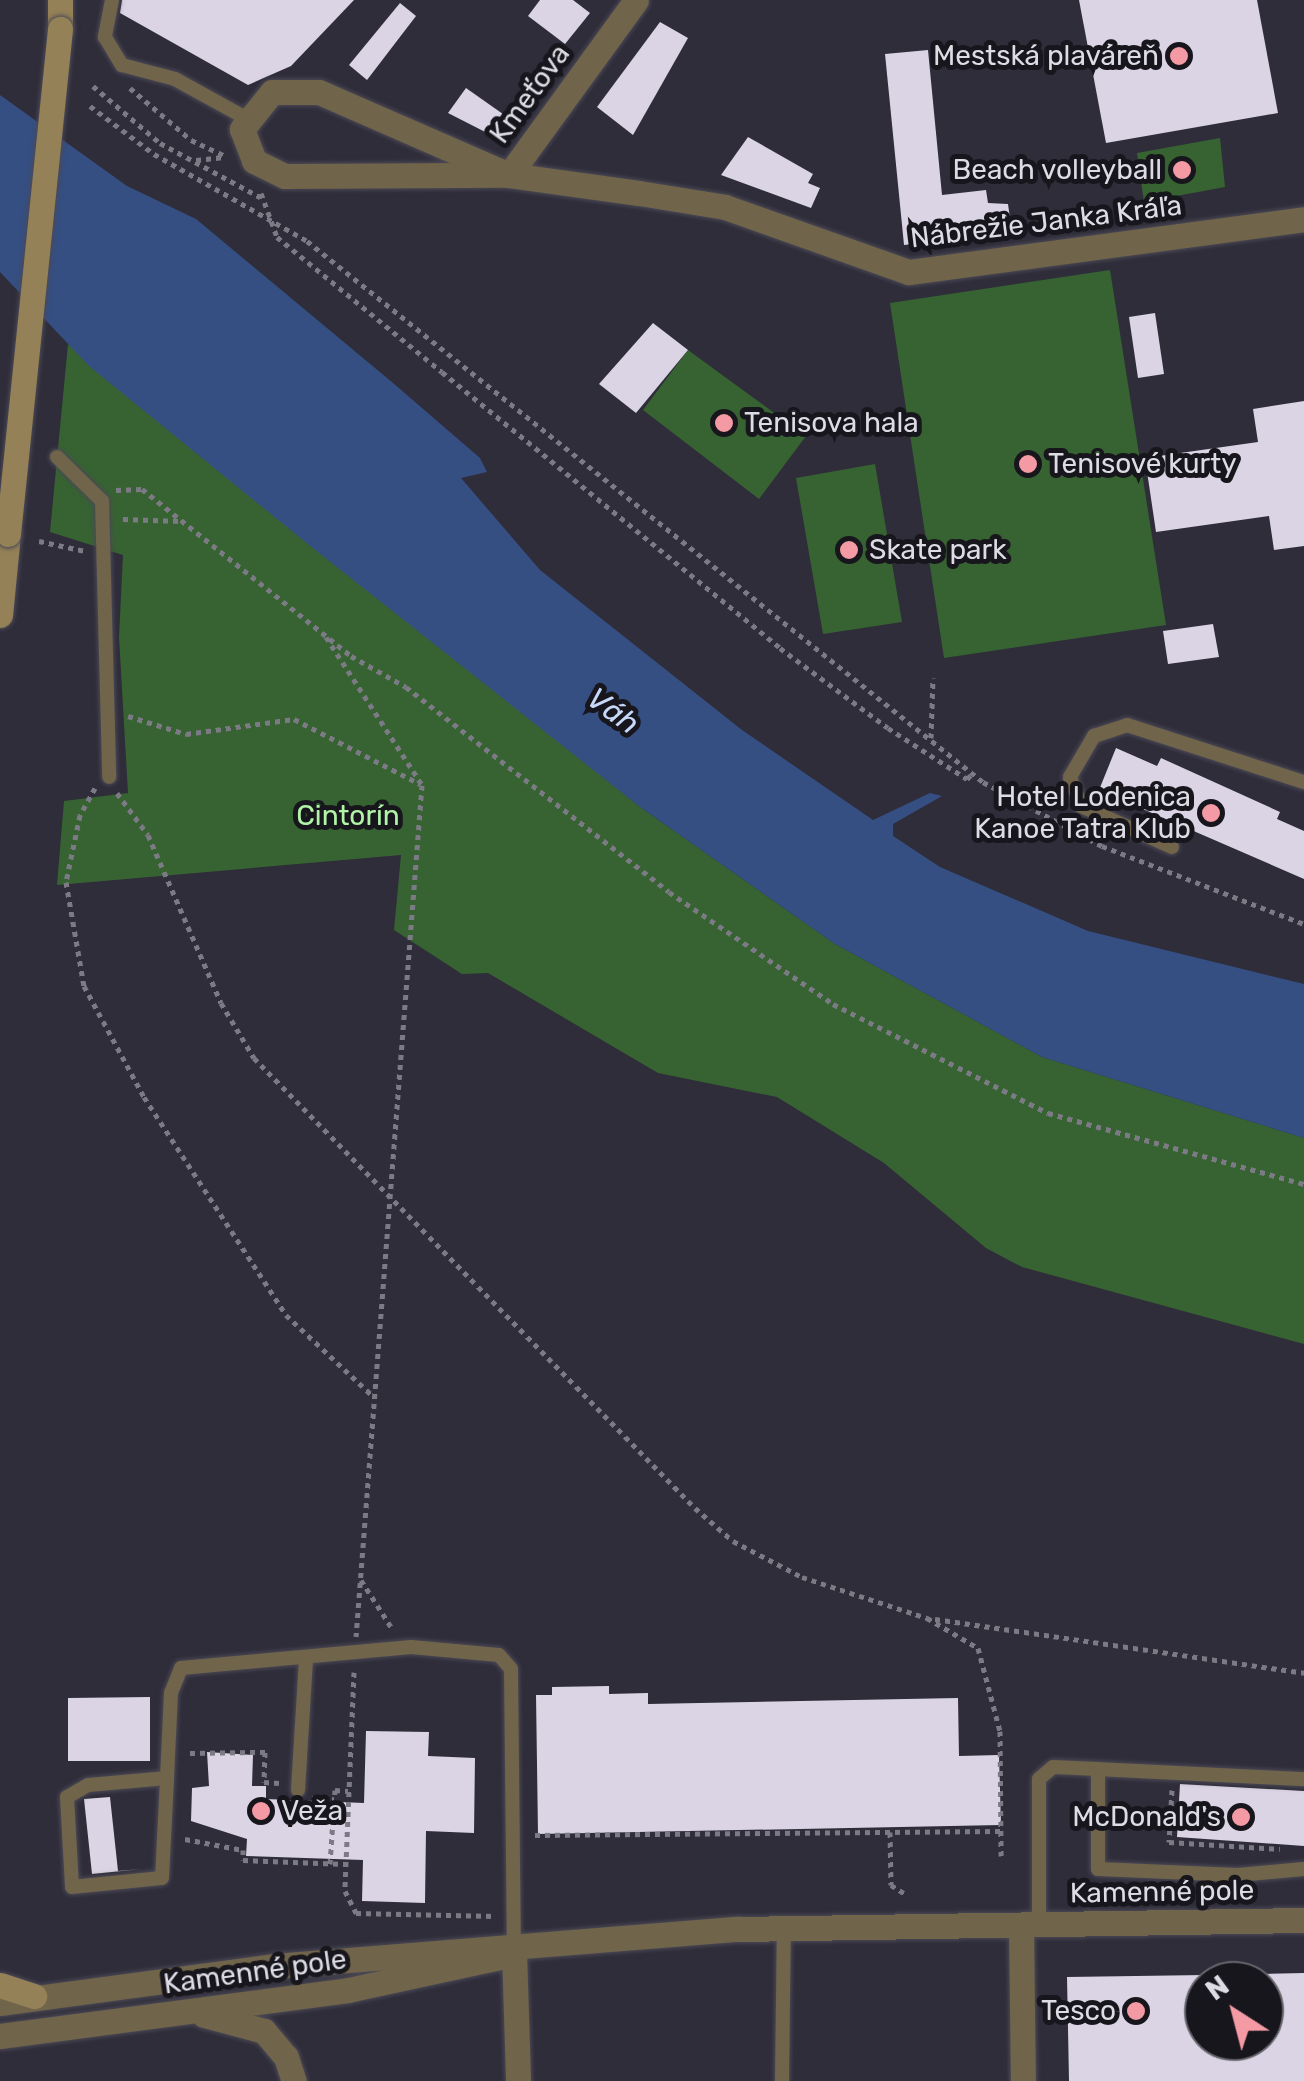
<!DOCTYPE html>
<meta charset="utf-8">
<style>
body{margin:0}
#map{position:relative;width:1304px;height:2081px;overflow:hidden;background:#2f2d3a;font-family:Rubik,sans-serif}
div>[style]{position:absolute}
[style*='--x']{left:calc(var(--x)*1px);top:calc(var(--y)*1px);width:calc(var(--w)*1px);rotate:calc(var(--a)*1deg)}
.green>*{inset:0;background:#376332}
.water>*{inset:0;background:#354f83}
.building>*{inset:0;background:#dad4e4}
.path>*{height:5px;margin-top:-2.5px;transform-origin:0;background:repeating-linear-gradient(90deg,#7c7b85 0 5px,transparent 0 10px)}
.roads{filter:drop-shadow(0 0 2px #4b4955) drop-shadow(0 0 2px #4b4955)}
.lane>*{height:14px;margin:-7px;padding:0 7px;transform-origin:7px;border-radius:7px;background:#70644a}
.street>*{height:25px;margin:-12.5px;padding:0 12.5px;transform-origin:12.5px;border-radius:12.5px;background:#70644a}
.secondary>*{height:25px;margin:-12.5px;padding:0 12.5px;transform-origin:12.5px;border-radius:12.5px;background:#948157}
.bridges{filter:drop-shadow(0 0 2px #4b4955) drop-shadow(0 0 2px #4b4955)}
.secondary-bridge>*{height:25px;margin:-12.5px;padding:0 12.5px;transform-origin:12.5px;border-radius:12.5px;background:#948157}
.dots>*{width:28px;height:28px;translate:-50% -50%;box-sizing:border-box;border:5px solid #17161c;border-radius:50%}
span{translate:-50% -50%;white-space:nowrap;text-align:center;line-height:1.15;-webkit-text-stroke:10px #17161c;paint-order:stroke}
.poi-label{font-size:28px;color:#dddce4}
.right{translate:-100% -50%;text-align:right}
.left{translate:0 -50%;text-align:left}
.street-label{font-size:28px;color:#dddce4}
.park-label{font-size:28px;color:#b1f4a8}
.water-label{font-size:30px;color:#c7d8f9;font-style:italic}
.north{position:absolute;left:1184px;top:1961px;width:100px;height:100px;box-sizing:border-box;background:#17161c;border:2px solid #66656c;border-radius:50%;rotate:324deg;font-size:28px;font-weight:700;line-height:40px;text-align:center;color:#dddce4}
.north::after{content:'';display:block;margin:auto;width:35px;height:45px;background:#f49aa4;clip-path:polygon(50% 0,100% 100%,50% 72%,0 100%)}
</style>
<div id="map">
<div class="green">
<i style="clip-path:polygon(1220px 138px,1225px 187px,1144px 202px,1137px 153px)"></i>
<i style="clip-path:polygon(1110px 270px,1166px 625px,944px 658px,890px 303px)"></i>
<i style="clip-path:polygon(68px 344px,640px 807px,835px 944px,1042px 1057px,1304px 1138px,1304px 1344px,1022px 1267px,986px 1248px,884px 1163px,777px 1097px,658px 1073px,488px 973px,462px 974px,394px 930px,401px 855px,57px 885px,64px 801px,128px 793px,119px 637px,123px 555px,50px 532px)"></i>
<i style="clip-path:polygon(688px 350px,806px 436px,759px 499px,643px 410px)"></i>
<i style="clip-path:polygon(875px 464px,902px 622px,823px 634px,796px 478px)"></i>
</div>
<div class="water">
<i style="clip-path:polygon(0 95px,127px 186px,196px 219px,393px 383px,480px 458px,487px 472px,461px 478px,540px 570px,742px 730px,873px 820px,930px 793px,942px 796px,893px 824px,893px 836px,940px 867px,1088px 931px,1304px 984px,1304px 1138px,1042px 1057px,835px 944px,640px 807px,309px 545px,89px 366px,0 272px)"></i>
</div>
<div class="building">
<i style="clip-path:polygon(122px 0,354px 0,291px 66px,248px 85px,120px 13px)"></i>
<i style="clip-path:polygon(540px 0,573px 0,590px 13px,565px 44px,528px 16px)"></i>
<i style="clip-path:polygon(1079px 0,1257px 0,1278px 113px,1106px 143px)"></i>
<i style="clip-path:polygon(400px 3px,416px 16px,367px 80px,349px 65px)"></i>
<i style="clip-path:polygon(660px 22px,688px 38px,633px 135px,597px 107px)"></i>
<i style="clip-path:polygon(928px 50px,942px 195px,986px 190px,988px 203px,1008px 204px,1012px 233px,904px 245px,885px 54px)"></i>
<i style="clip-path:polygon(466px 88px,510px 119px,495px 137px,448px 113px)"></i>
<i style="clip-path:polygon(748px 137px,813px 174px,808px 183px,820px 188px,811px 208px,721px 175px)"></i>
<i style="clip-path:polygon(1155px 313px,1164px 374px,1138px 378px,1129px 317px)"></i>
<i style="clip-path:polygon(653px 323px,688px 350px,636px 413px,599px 384px)"></i>
<i style="clip-path:polygon(1304px 401px,1304px 546px,1274px 550px,1269px 516px,1156px 532px,1145px 458px,1258px 442px,1253px 409px)"></i>
<i style="clip-path:polygon(1213px 624px,1219px 657px,1168px 664px,1163px 631px)"></i>
<i style="clip-path:polygon(1116px 748px,1157px 766px,1161px 758px,1280px 812px,1277px 819px,1304px 831px,1304px 879px,1099px 790px)"></i>
<i style="clip-path:polygon(609px 1686px,609px 1694px,648px 1693px,648px 1704px,958px 1698px,959px 1756px,999px 1755px,1001px 1825px,538px 1834px,536px 1695px,552px 1695px,552px 1687px)"></i>
<i style="clip-path:polygon(150px 1697px,150px 1761px,68px 1761px,68px 1698px)"></i>
<i style="clip-path:polygon(366px 1731px,429px 1732px,428px 1756px,475px 1758px,474px 1833px,426px 1831px,425px 1903px,362px 1901px,363px 1860px,246px 1856px,247px 1839px,191px 1821px,192px 1788px,209px 1786px,207px 1752px,253px 1755px,252px 1786px,266px 1786px,266px 1799px,364px 1803px)"></i>
<i style="clip-path:polygon(1180px 1784px,1304px 1791px,1304px 1846px,1177px 1837px)"></i>
<i style="clip-path:polygon(110px 1797px,118px 1871px,142px 1869px,92px 1874px,84px 1799px)"></i>
<i style="clip-path:polygon(1304px 1973px,1304px 2081px,1069px 2081px,1067px 1977px,1204px 1975px,1204px 2041px,1264px 2041px,1264px 1974px)"></i>
</div>
<div class="path">
<i style="--x:93;--y:86;--w:88;--a:40.4"></i>
<i style="--x:160;--y:143;--w:114;--a:28.4"></i>
<i style="--x:130;--y:88;--w:80;--a:40.4"></i>
<i style="--x:191;--y:140;--w:38;--a:25"></i>
<i style="--x:90;--y:106;--w:80;--a:36.9"></i>
<i style="--x:154;--y:154;--w:176;--a:29.6"></i>
<i style="--x:307;--y:241;--w:866;--a:38.67"></i>
<i style="--x:983;--y:782;--w:135;--a:28.3"></i>
<i style="--x:1102;--y:846;--w:217;--a:21.1"></i>
<i style="--x:196;--y:160;--w:29;--a:-6"></i>
<i style="--x:261;--y:193;--w:47;--a:70"></i>
<i style="--x:277;--y:237;--w:213;--a:39.3"></i>
<i style="--x:442;--y:372;--w:436;--a:39.2"></i>
<i style="--x:780;--y:648;--w:134;--a:36.5"></i>
<i style="--x:888;--y:728;--w:94;--a:32.8"></i>
<i style="--x:967;--y:779;--w:6;--a:-45"></i>
<i style="--x:116;--y:490;--w:26;--a:-2"></i>
<i style="--x:142;--y:489;--w:268;--a:38.6"></i>
<i style="--x:351;--y:656;--w:63;--a:29.4"></i>
<i style="--x:406;--y:687;--w:333;--a:37.9"></i>
<i style="--x:669;--y:892;--w:199;--a:34.3"></i>
<i style="--x:833;--y:1004;--w:241;--a:26.9"></i>
<i style="--x:1048;--y:1113;--w:266;--a:15.5"></i>
<i style="--x:123;--y:519;--w:58;--a:2"></i>
<i style="--x:39;--y:541;--w:47;--a:12.3"></i>
<i style="--x:326;--y:637;--w:176;--a:57"></i>
<i style="--x:422;--y:785;--w:854;--a:94.43"></i>
<i style="--x:128;--y:716;--w:61;--a:17.2"></i>
<i style="--x:186;--y:734;--w:109;--a:-7.9"></i>
<i style="--x:294;--y:719;--w:142;--a:27.3"></i>
<i style="--x:931;--y:738;--w:60;--a:-88.1"></i>
<i style="--x:95;--y:788;--w:31;--a:119"></i>
<i style="--x:80;--y:815;--w:68;--a:101.8"></i>
<i style="--x:66;--y:882;--w:106;--a:80.2"></i>
<i style="--x:84;--y:986;--w:126;--a:61.6"></i>
<i style="--x:144;--y:1097;--w:260;--a:56.9"></i>
<i style="--x:286;--y:1315;--w:120;--a:43"></i>
<i style="--x:117;--y:793;--w:52;--a:53.6"></i>
<i style="--x:148;--y:835;--w:183;--a:66.5"></i>
<i style="--x:221;--y:1003;--w:64;--a:59"></i>
<i style="--x:254;--y:1058;--w:630;--a:45.58"></i>
<i style="--x:695;--y:1508;--w:50;--a:41"></i>
<i style="--x:733;--y:1541;--w:78;--a:27.6"></i>
<i style="--x:802;--y:1577;--w:132;--a:18.2"></i>
<i style="--x:927;--y:1618;--w:59;--a:30.5"></i>
<i style="--x:978;--y:1648;--w:86;--a:75.2"></i>
<i style="--x:1000;--y:1731;--w:125;--a:89.5"></i>
<i style="--x:361;--y:1580;--w:59;--a:57.4"></i>
<i style="--x:935;--y:1619;--w:373;--a:8.3"></i>
<i style="--x:354;--y:1672;--w:219;--a:92.4"></i>
<i style="--x:345;--y:1891;--w:25;--a:63"></i>
<i style="--x:356;--y:1913;--w:140;--a:1.2"></i>
<i style="--x:190;--y:1753;--w:75;--a:-0.8"></i>
<i style="--x:265;--y:1752;--w:30;--a:92"></i>
<i style="--x:264;--y:1782;--w:15;--a:4"></i>
<i style="--x:1172;--y:1790;--w:52;--a:93.3"></i>
<i style="--x:1169;--y:1842;--w:111;--a:3.6"></i>
<i style="--x:312;--y:1798;--w:22;--a:3"></i>
<i style="--x:890;--y:1832;--w:53;--a:88.9"></i>
<i style="--x:891;--y:1885;--w:19;--a:32"></i>
<i style="--x:535;--y:1835;--w:466;--a:-0.5"></i>
<i style="--x:185;--y:1839;--w:59;--a:10.7"></i>
<i style="--x:243;--y:1850;--w:10;--a:90"></i>
<i style="--x:243;--y:1860;--w:103;--a:2.2"></i>
<i style="--x:330;--y:1864;--w:74;--a:-86.1"></i>
<i style="--x:335;--y:1790;--w:13;--a:4"></i>
</div>
<div class="roads">
<div class="lane">
<i style="--x:112;--y:0;--w:38;--a:101"></i>
<i style="--x:105;--y:37;--w:33;--a:59"></i>
<i style="--x:122;--y:65;--w:55;--a:14.8"></i>
<i style="--x:175;--y:79;--w:81;--a:28.8"></i>
<i style="--x:57;--y:457;--w:63;--a:44.4"></i>
<i style="--x:102;--y:501;--w:276;--a:88.5"></i>
<i style="--x:1172;--y:847;--w:100;--a:-155.7"></i>
<i style="--x:1081;--y:806;--w:31;--a:-111"></i>
<i style="--x:1070;--y:777;--w:48;--a:-59.7"></i>
<i style="--x:1094;--y:736;--w:35;--a:-18"></i>
<i style="--x:1127;--y:725;--w:186;--a:17.9"></i>
<i style="--x:1098;--y:1769;--w:206;--a:2.8"></i>
<i style="--x:167;--y:1778;--w:79;--a:174.9"></i>
<i style="--x:88;--y:1785;--w:24;--a:150"></i>
<i style="--x:67;--y:1797;--w:90;--a:86.8"></i>
<i style="--x:72;--y:1887;--w:90;--a:-5.7"></i>
<i style="--x:162;--y:1878;--w:100;--a:-87.1"></i>
<i style="--x:167;--y:1778;--w:85;--a:-87.3"></i>
<i style="--x:171;--y:1693;--w:27;--a:-68"></i>
<i style="--x:181;--y:1668;--w:231;--a:-5.2"></i>
<i style="--x:411;--y:1647;--w:88;--a:5.2"></i>
<i style="--x:499;--y:1655;--w:18;--a:49"></i>
<i style="--x:511;--y:1669;--w:280;--a:89.4"></i>
<i style="--x:298;--y:1790;--w:132;--a:-86.5"></i>
<i style="--x:1039;--y:1924;--w:145;--a:-90"></i>
<i style="--x:1039;--y:1779;--w:18;--a:-41"></i>
<i style="--x:1053;--y:1767;--w:45;--a:2.5"></i>
<i style="--x:1098;--y:1769;--w:100;--a:90"></i>
<i style="--x:1098;--y:1869;--w:140;--a:2.5"></i>
<i style="--x:1238;--y:1875;--w:66;--a:-5.2"></i>
<i style="--x:782;--y:2081;--w:153;--a:-89.3"></i>
</div>
<div class="street">
<i style="--x:509;--y:175;--w:207;--a:-156.4"></i>
<i style="--x:319;--y:92;--w:47;--a:180"></i>
<i style="--x:272;--y:92;--w:48;--a:129"></i>
<i style="--x:242;--y:129;--w:34;--a:69"></i>
<i style="--x:254;--y:161;--w:34;--a:26"></i>
<i style="--x:285;--y:176;--w:224;--a:-0.3"></i>
<i style="--x:509;--y:175;--w:131;--a:7.9"></i>
<i style="--x:639;--y:193;--w:87;--a:9.2"></i>
<i style="--x:725;--y:207;--w:195;--a:19.5"></i>
<i style="--x:909;--y:272;--w:399;--a:-7.6"></i>
<i style="--x:509;--y:175;--w:216;--a:-54"></i>
<i style="--x:1021;--y:1925;--w:156;--a:89.3"></i>
<i style="--x:514;--y:1951;--w:130;--a:88.2"></i>
<i style="--x:0;--y:2003;--w:276;--a:-7.7"></i>
<i style="--x:274;--y:1966;--w:465;--a:-4.6"></i>
<i style="--x:738;--y:1929;--w:566;--a:-0.91"></i>
<i style="--x:204;--y:2015;--w:62;--a:14.9"></i>
<i style="--x:264;--y:2031;--w:34;--a:50"></i>
<i style="--x:286;--y:2057;--w:25;--a:72"></i>
<i style="--x:0;--y:2036;--w:351;--a:-7.5"></i>
<i style="--x:348;--y:1990;--w:156;--a:-12.2"></i>
</div>
<div class="secondary">
<i style="--x:60;--y:0;--w:29;--a:90"></i>
<i style="--x:0;--y:615;--w:81;--a:-84.4"></i>
<i style="--x:0;--y:1985;--w:36;--a:18"></i>
</div>
</div>
<div class="bridges">
<div class="secondary-bridge">
<i style="--x:8;--y:534;--w:508;--a:-84.12"></i>
</div>
</div>
<div class="dots">
<i style="left:1179px;top:56px;background:#f49aa4"></i>
<i style="left:1182px;top:170px;background:#f49aa4"></i>
<i style="left:724px;top:423px;background:#f49aa4"></i>
<i style="left:1028px;top:464px;background:#f49aa4"></i>
<i style="left:849px;top:550px;background:#f49aa4"></i>
<i style="left:1211px;top:813px;background:#f49aa4"></i>
<i style="left:261px;top:1811px;background:#f49aa4"></i>
<i style="left:1241px;top:1817px;background:#f49aa4"></i>
<i style="left:1136px;top:2011px;background:#f49aa4"></i>
</div>
<div class="poi-label">
<span class="right" style="left:1159px;top:56px">Mestská plaváreň</span>
<span class="right" style="left:1162px;top:170px">Beach volleyball</span>
<span class="left" style="left:744px;top:423px">Tenisova hala</span>
<span class="left" style="left:1048px;top:464px">Tenisové kurty</span>
<span class="left" style="left:869px;top:550px">Skate park</span>
<span class="right" style="left:1191px;top:813px">Hotel Lodenica<br>Kanoe Tatra Klub</span>
<span class="left" style="left:281px;top:1811px">Veža</span>
<span class="right" style="left:1221px;top:1817px">McDonald's</span>
<span class="right" style="left:1116px;top:2011px">Tesco</span>
</div>
<div class="street-label">
<span style="left:530px;top:94px;rotate:-54deg">Kmeťova</span>
<span style="left:1046px;top:222px;rotate:-7deg">Nábrežie Janka Kráľa</span>
<span style="left:1162px;top:1892px;rotate:-1deg">Kamenné pole</span>
<span style="left:255px;top:1972px;rotate:-8deg">Kamenné pole</span>
</div>
<div class="park-label">
<span style="left:348px;top:816px">Cintorín</span>
</div>
<div class="water-label">
<span style="left:613px;top:711px;rotate:36deg">Váh</span>
</div>
<div class="north">N</div>
</div>
